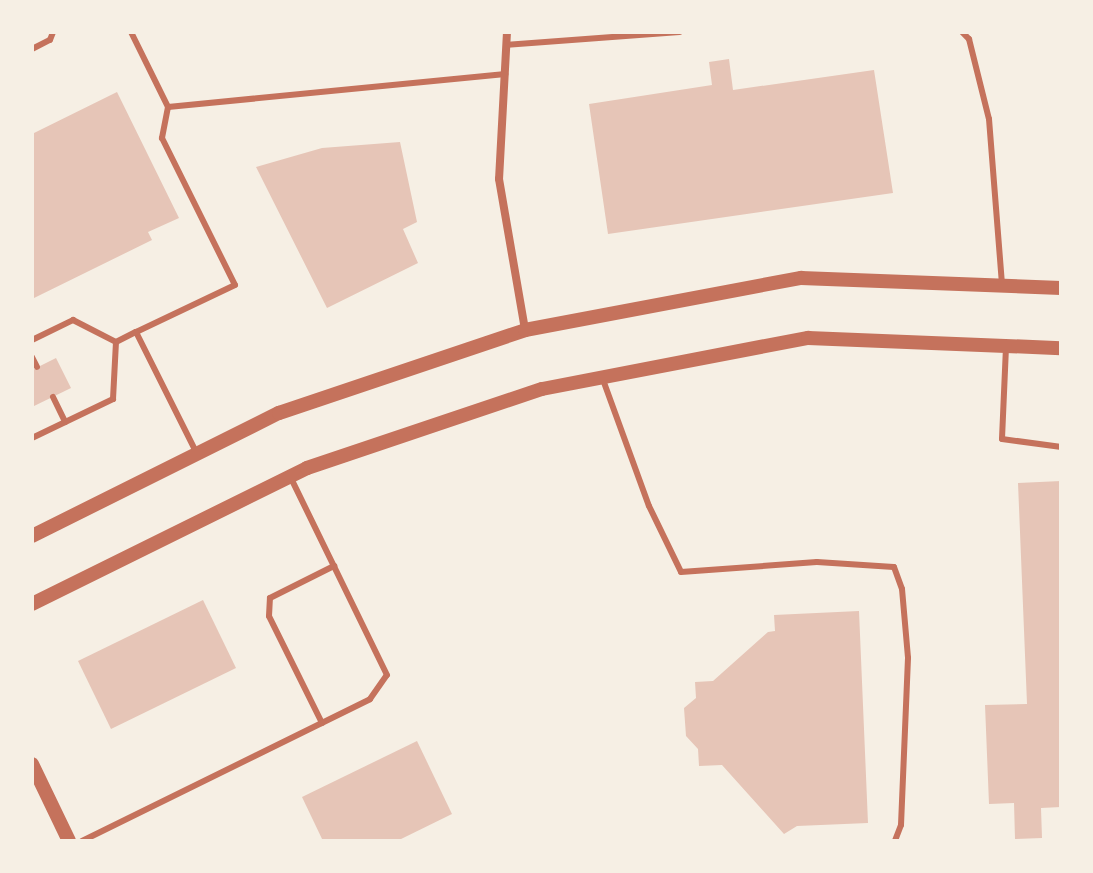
<!DOCTYPE html>
<style>
body{margin:0}
#map{position:relative;width:1093px;height:873px;overflow:hidden;background:#f6efe4;font-family:Roboto,sans-serif}
div>[style]{position:absolute}
[style*='--x']{left:calc(var(--x)*1px);top:calc(var(--y)*1px);width:calc(var(--w)*1px);rotate:calc(var(--a)*1deg)}
.building>*{inset:0;background:#e6c5b7}
.service>*{height:6px;margin:-3px;padding:0 3px;transform-origin:3px;border-radius:3px;background:#c5725c}
.minor>*{height:8px;margin:-4px;padding:0 4px;transform-origin:4px;border-radius:4px;background:#c5725c}
.tertiary>*{height:14px;margin:-7px;padding:0 7px;transform-origin:7px;border-radius:7px;background:#c5725c}
span{translate:-50% -50%;white-space:nowrap;text-align:center;line-height:1.15;-webkit-text-stroke:7px #f6efe4;paint-order:stroke}
.frame{position:absolute;inset:0;border:34px solid #f6efe4;pointer-events:none}
</style>
<div id="map">
<div class="building">
<i style="clip-path:polygon(729px 59px,733px 90px,874px 70px,893px 193px,608px 234px,589px 104px,712px 85px,709px 62px)"></i>
<i style="clip-path:polygon(117px 92px,179px 218px,148px 232px,152px 240px,32px 299px,32px 134px)"></i>
<i style="clip-path:polygon(400px 142px,417px 222px,403px 229px,418px 263px,327px 308px,256px 167px,322px 148px)"></i>
<i style="clip-path:polygon(56px 358px,71px 388px,32px 407px,32px 370px)"></i>
<i style="clip-path:polygon(1061px 481px,1061px 807px,1041px 808px,1042px 838px,1015px 839px,1014px 803px,989px 804px,985px 705px,1027px 704px,1018px 483px)"></i>
<i style="clip-path:polygon(203px 600px,236px 668px,111px 729px,78px 661px)"></i>
<i style="clip-path:polygon(859px 611px,868px 823px,797px 826px,784px 834px,722px 765px,699px 766px,698px 749px,686px 736px,684px 708px,696px 698px,695px 682px,713px 681px,768px 632px,775px 631px,774px 615px)"></i>
<i style="clip-path:polygon(417px 741px,452px 814px,397px 841px,323px 841px,302px 797px)"></i>
</div>
<div class="service">
<i style="--x:131;--y:32;--w:84;--a:63.7"></i>
<i style="--x:168;--y:107;--w:339;--a:-5.6"></i>
<i style="--x:962;--y:32;--w:10;--a:45"></i>
<i style="--x:969;--y:39;--w:82;--a:76"></i>
<i style="--x:989;--y:119;--w:166;--a:85.5"></i>
<i style="--x:506;--y:45;--w:174;--a:-4.3"></i>
<i style="--x:32;--y:49;--w:20;--a:-27"></i>
<i style="--x:50;--y:40;--w:9;--a:-69"></i>
<i style="--x:168;--y:107;--w:32;--a:101"></i>
<i style="--x:162;--y:138;--w:164;--a:63.6"></i>
<i style="--x:235;--y:285;--w:110;--a:154.6"></i>
<i style="--x:136;--y:332;--w:136;--a:63.4"></i>
<i style="--x:32;--y:340;--w:46;--a:-26"></i>
<i style="--x:73;--y:320;--w:48;--a:27.1"></i>
<i style="--x:1006;--y:347;--w:92;--a:92.5"></i>
<i style="--x:1002;--y:439;--w:60;--a:7.7"></i>
<i style="--x:32;--y:357;--w:11;--a:63"></i>
<i style="--x:602;--y:377;--w:137;--a:70"></i>
<i style="--x:649;--y:506;--w:73;--a:64.1"></i>
<i style="--x:681;--y:572;--w:136;--a:-4.2"></i>
<i style="--x:817;--y:562;--w:77;--a:3.7"></i>
<i style="--x:894;--y:567;--w:23;--a:70"></i>
<i style="--x:902;--y:589;--w:69;--a:85"></i>
<i style="--x:908;--y:658;--w:167;--a:92.4"></i>
<i style="--x:901;--y:825;--w:17;--a:111"></i>
<i style="--x:53;--y:397;--w:28;--a:64"></i>
<i style="--x:32;--y:438;--w:90;--a:-25.7"></i>
<i style="--x:113;--y:399;--w:57;--a:-87"></i>
<i style="--x:116;--y:342;--w:22;--a:-27"></i>
<i style="--x:322;--y:723;--w:119;--a:-116.4"></i>
<i style="--x:269;--y:616;--w:18;--a:-87"></i>
<i style="--x:270;--y:598;--w:72;--a:-26.6"></i>
<i style="--x:82;--y:841;--w:321;--a:-26.2"></i>
<i style="--x:370;--y:699;--w:29;--a:-55"></i>
<i style="--x:387;--y:675;--w:221;--a:-116"></i>
</div>
<div class="minor">
<i style="--x:507;--y:32;--w:147;--a:93.1"></i>
<i style="--x:499;--y:179;--w:153;--a:80.2"></i>
</div>
<div class="tertiary">
<i style="--x:32;--y:536;--w:276;--a:-26.5"></i>
<i style="--x:279;--y:413;--w:260;--a:-18.6"></i>
<i style="--x:525;--y:330;--w:281;--a:-10.7"></i>
<i style="--x:801;--y:278;--w:260;--a:2.2"></i>
<i style="--x:32;--y:604;--w:307;--a:-26.3"></i>
<i style="--x:307;--y:468;--w:248;--a:-18.6"></i>
<i style="--x:542;--y:389;--w:271;--a:-10.9"></i>
<i style="--x:808;--y:338;--w:253;--a:2.3"></i>
<i style="--x:32;--y:764;--w:85;--a:64.3"></i>
</div>
<div class="frame"></div>
</div>
